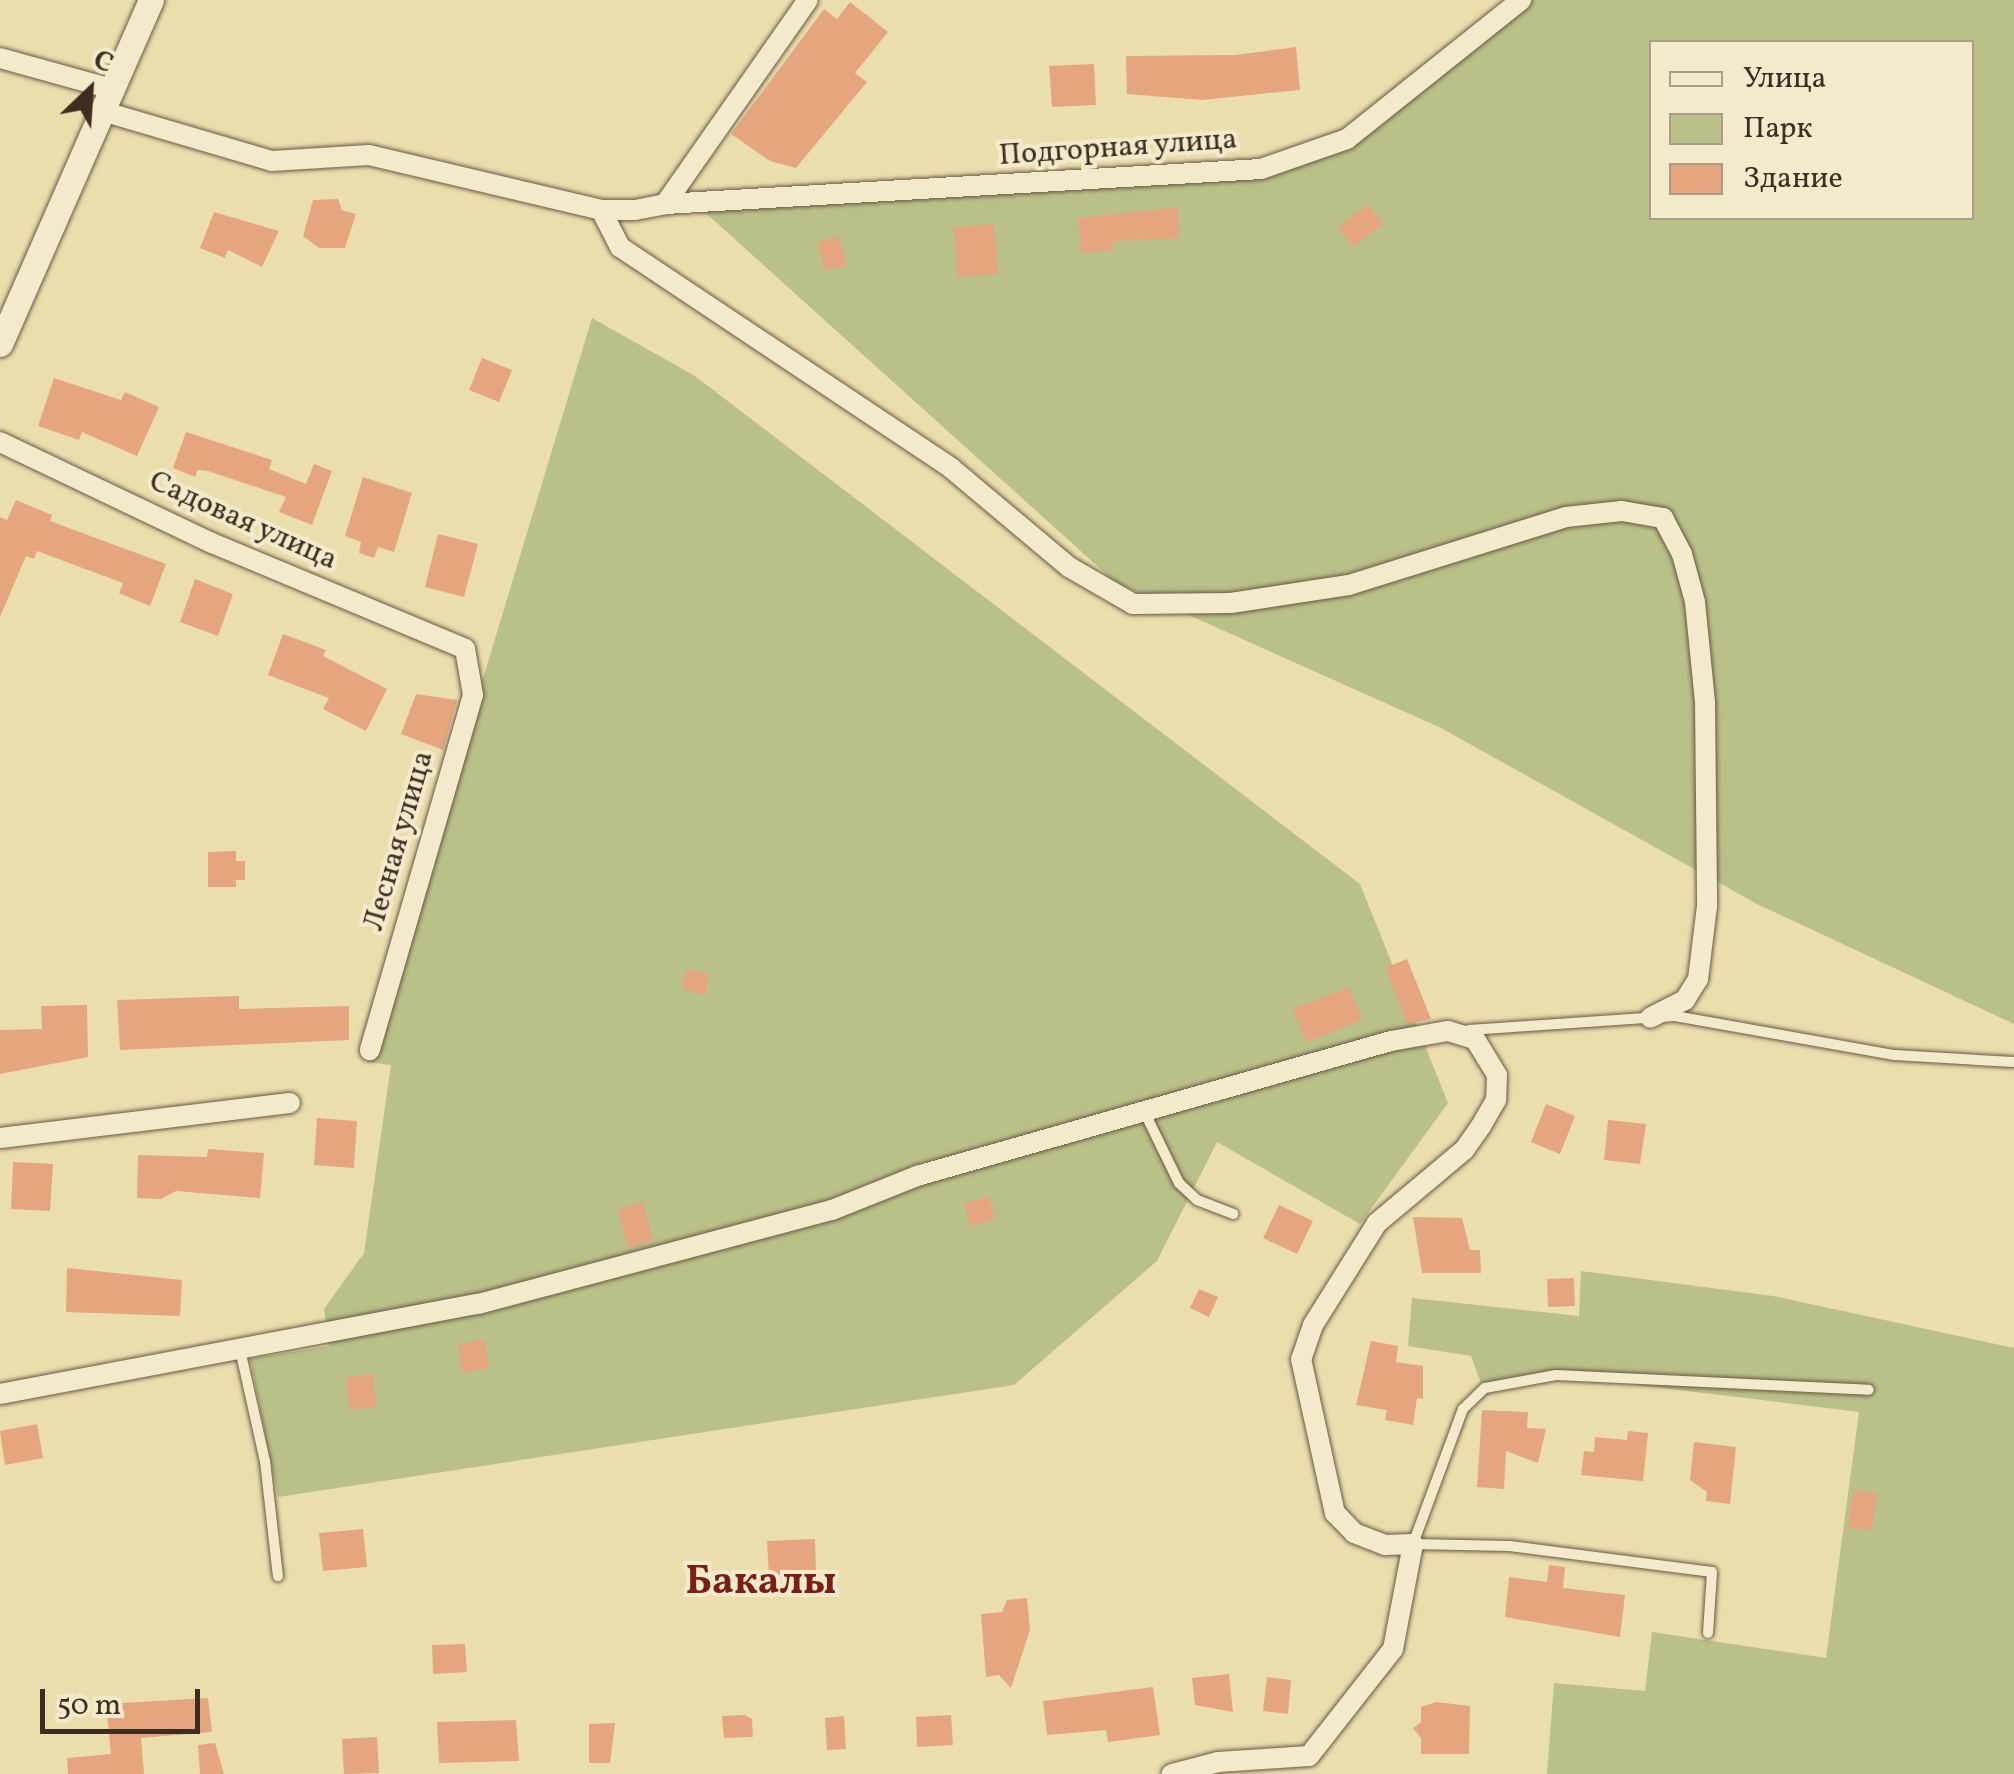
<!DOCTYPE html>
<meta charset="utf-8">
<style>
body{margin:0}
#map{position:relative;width:2014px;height:1774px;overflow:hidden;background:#ebdead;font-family:Vollkorn,serif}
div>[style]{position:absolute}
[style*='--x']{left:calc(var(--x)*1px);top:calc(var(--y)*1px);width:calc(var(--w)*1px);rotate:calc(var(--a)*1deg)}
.green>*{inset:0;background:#bac188}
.building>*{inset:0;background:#e5a67f}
.roads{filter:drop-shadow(0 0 2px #695944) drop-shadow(0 0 2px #695944)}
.service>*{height:10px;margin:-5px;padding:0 5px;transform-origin:5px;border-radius:5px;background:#f2eaca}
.minor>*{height:20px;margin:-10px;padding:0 10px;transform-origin:10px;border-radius:10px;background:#f2eaca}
.tertiary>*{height:25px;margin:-12.5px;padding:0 12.5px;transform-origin:12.5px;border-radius:12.5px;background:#f2eaca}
span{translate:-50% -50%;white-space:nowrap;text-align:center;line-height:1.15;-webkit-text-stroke:8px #f2eaca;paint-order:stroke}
.street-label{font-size:30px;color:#3e2d21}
.district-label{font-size:40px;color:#7a1f14;font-weight:700}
.legend{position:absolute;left:1649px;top:40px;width:325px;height:180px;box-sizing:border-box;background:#f2eaca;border:2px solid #aa9e86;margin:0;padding:12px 18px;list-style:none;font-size:30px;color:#3e2d21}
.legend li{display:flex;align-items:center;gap:20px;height:50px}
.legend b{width:50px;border:2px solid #aa9e86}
.north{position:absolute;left:40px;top:40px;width:100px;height:100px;-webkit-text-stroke:8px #f2eaca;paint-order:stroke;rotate:25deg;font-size:28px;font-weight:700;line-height:40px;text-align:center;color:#3e2d21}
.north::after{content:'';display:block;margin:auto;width:35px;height:45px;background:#3e2d21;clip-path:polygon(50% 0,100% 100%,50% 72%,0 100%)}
.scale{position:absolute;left:40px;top:1689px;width:160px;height:45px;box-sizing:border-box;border:5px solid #3e2d21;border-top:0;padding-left:12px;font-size:30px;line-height:35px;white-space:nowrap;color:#3e2d21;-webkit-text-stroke:8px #f2eaca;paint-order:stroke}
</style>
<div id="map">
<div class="green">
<i style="clip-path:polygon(evenodd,1521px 0,2014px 0,2014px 1024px,1757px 904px,1441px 728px,1115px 582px,698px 206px,1262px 170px,1347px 139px,1521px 0,1652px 42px,1972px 42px,1972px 218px,1652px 218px,1652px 42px)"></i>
<i style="clip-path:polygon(592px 318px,695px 376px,1360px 884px,1448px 1103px,1360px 1224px,1217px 1142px,1157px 1261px,1014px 1385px,278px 1497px,250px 1359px,329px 1346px,324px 1309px,364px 1253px,391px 1065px,367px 1062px)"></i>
<i style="clip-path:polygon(1581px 1271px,1773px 1296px,2014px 1348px,2014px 1774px,1547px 1774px,1554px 1683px,1645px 1691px,1652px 1632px,1826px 1658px,1859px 1412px,1556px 1375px,1482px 1386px,1471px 1356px,1408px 1346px,1412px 1298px,1579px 1316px)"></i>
</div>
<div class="building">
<i style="clip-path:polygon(850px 2px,888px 32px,855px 73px,867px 82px,796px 168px,770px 161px,731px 134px,824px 9px,837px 19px)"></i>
<i style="clip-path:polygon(1296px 47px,1300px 90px,1202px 100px,1127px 94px,1126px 56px,1235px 55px)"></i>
<i style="clip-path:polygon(1094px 64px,1096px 105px,1052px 107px,1049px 66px)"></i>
<i style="clip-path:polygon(338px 199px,342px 210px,356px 214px,345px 248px,319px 248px,303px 236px,313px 200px)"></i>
<i style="clip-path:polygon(1367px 204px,1383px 224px,1353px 247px,1338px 227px)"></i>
<i style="clip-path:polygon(1178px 207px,1179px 238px,1113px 241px,1114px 250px,1081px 253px,1078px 218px)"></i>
<i style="clip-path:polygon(214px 212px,279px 231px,262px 267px,228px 250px,225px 258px,200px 248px)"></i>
<i style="clip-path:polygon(994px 224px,998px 274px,957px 277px,954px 227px)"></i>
<i style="clip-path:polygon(838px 236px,847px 264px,825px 271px,817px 242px)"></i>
<i style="clip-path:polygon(482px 358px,512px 370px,499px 402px,469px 390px)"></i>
<i style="clip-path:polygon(54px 378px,121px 400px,125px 392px,159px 407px,137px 456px,82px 432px,79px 440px,38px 426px)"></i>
<i style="clip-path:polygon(186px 432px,272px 460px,269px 469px,306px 484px,314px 464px,332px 471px,312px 525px,279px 512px,286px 497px,208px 471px,198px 470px,195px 477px,173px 468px)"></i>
<i style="clip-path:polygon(363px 477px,412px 493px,394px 552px,378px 547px,374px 558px,359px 553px,361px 542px,345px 536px)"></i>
<i style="clip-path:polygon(16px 500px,52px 515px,50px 521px,166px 564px,150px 606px,119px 593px,123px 583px,37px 551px,34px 559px,26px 556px,0 617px,0 517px,7px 520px)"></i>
<i style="clip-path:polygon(438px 534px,478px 544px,464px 597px,425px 587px)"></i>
<i style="clip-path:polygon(195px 579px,233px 594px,218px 636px,180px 622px)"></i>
<i style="clip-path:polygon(283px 634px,326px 650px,323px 656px,387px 689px,366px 731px,323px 709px,329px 698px,268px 675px)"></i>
<i style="clip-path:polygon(416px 694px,457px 700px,443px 750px,401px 734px)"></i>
<i style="clip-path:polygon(236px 851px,236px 861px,245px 861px,245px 880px,236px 880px,236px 887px,208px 887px,208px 852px)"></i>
<i style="clip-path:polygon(1407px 959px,1431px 1019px,1407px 1024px,1385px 968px)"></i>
<i style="clip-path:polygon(686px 969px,709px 974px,705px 995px,682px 989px)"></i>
<i style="clip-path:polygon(1349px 987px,1362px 1020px,1306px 1042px,1293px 1009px)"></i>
<i style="clip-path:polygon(239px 996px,239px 1009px,349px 1006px,349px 1040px,120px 1050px,117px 1000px)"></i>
<i style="clip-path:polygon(87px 1005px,88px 1057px,0 1074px,0 1030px,42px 1029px,41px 1006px)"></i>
<i style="clip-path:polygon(1546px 1104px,1575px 1116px,1560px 1154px,1531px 1142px)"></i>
<i style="clip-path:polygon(317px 1118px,357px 1121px,354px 1168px,314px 1165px)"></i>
<i style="clip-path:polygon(1608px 1120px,1646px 1124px,1640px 1164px,1604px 1160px)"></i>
<i style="clip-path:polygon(208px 1149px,264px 1153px,260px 1198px,176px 1191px,161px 1199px,137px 1198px,138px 1155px,207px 1157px)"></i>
<i style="clip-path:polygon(13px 1162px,53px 1164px,50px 1211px,11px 1209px)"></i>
<i style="clip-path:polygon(990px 1197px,995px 1220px,970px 1226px,964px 1203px)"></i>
<i style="clip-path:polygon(643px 1202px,653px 1241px,628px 1248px,618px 1209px)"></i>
<i style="clip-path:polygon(1279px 1205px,1313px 1221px,1297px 1254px,1263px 1238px)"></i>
<i style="clip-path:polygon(1413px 1217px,1462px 1218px,1470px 1250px,1480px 1250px,1481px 1273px,1422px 1273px)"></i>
<i style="clip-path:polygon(67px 1268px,182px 1280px,180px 1316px,66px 1312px)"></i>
<i style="clip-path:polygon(1574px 1278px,1575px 1306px,1548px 1307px,1547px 1279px)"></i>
<i style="clip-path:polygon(1199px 1289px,1218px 1297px,1209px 1317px,1190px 1308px)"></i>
<i style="clip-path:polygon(484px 1340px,489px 1368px,462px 1373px,458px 1344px)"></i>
<i style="clip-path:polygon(1371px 1341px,1398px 1346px,1396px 1362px,1423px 1366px,1423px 1399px,1417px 1398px,1413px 1425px,1385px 1420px,1387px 1410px,1356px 1405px)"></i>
<i style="clip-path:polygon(373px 1374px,376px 1407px,350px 1410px,346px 1377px)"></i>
<i style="clip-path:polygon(1482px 1410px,1528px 1412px,1527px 1428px,1546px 1429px,1538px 1463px,1506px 1451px,1504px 1489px,1477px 1487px)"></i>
<i style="clip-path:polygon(37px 1424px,43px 1458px,5px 1465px,0 1431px)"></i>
<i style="clip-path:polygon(1628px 1431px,1648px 1433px,1643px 1481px,1581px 1475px,1584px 1451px,1594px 1452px,1595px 1437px,1627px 1440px)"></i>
<i style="clip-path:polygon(1694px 1442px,1736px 1447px,1730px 1504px,1706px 1501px,1707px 1492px,1690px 1480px)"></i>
<i style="clip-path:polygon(1853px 1490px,1877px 1493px,1872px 1530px,1848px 1527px)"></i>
<i style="clip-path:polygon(363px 1529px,367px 1567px,323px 1571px,319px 1533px)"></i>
<i style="clip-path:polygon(815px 1539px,816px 1573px,769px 1576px,767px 1541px)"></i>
<i style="clip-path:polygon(1549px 1565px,1565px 1567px,1563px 1588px,1625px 1595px,1620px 1637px,1505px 1617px,1509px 1577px,1547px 1582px)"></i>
<i style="clip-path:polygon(1027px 1598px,1030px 1630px,1011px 1688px,999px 1675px,986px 1677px,981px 1614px,1002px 1612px,1007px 1600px)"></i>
<i style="clip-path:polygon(465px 1644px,467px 1672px,433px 1674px,432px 1645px)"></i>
<i style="clip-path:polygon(1229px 1674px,1233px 1712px,1195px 1705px,1192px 1678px)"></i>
<i style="clip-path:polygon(1267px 1677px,1291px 1680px,1288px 1714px,1263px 1711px)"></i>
<i style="clip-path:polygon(1153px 1687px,1160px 1735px,1108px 1742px,1106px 1730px,1047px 1735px,1043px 1701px)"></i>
<i style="clip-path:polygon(208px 1698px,212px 1732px,141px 1738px,144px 1774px,68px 1774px,67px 1758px,111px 1754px,106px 1704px)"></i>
<i style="clip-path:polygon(1436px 1702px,1470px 1706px,1469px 1754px,1421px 1754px,1421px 1738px,1413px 1728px,1421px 1722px,1421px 1707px)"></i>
<i style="clip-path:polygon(745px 1715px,752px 1719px,753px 1737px,724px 1738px,722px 1716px)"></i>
<i style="clip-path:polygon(951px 1715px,953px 1745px,917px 1747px,916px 1717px)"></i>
<i style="clip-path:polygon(844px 1716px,846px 1749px,827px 1750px,825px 1718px)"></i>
<i style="clip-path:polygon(516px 1720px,519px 1761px,439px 1763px,437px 1722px)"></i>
<i style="clip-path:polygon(615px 1723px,610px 1763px,589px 1763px,589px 1724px)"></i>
<i style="clip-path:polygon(377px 1737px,379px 1773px,344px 1774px,342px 1739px)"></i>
<i style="clip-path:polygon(215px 1743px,224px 1774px,200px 1774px,198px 1745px)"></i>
</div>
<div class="roads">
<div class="service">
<i style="--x:1469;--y:1030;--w:206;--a:-3.9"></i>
<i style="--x:1675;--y:1016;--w:223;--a:10.1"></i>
<i style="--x:1895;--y:1055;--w:119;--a:3.4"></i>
<i style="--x:1144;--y:1111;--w:80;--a:64.1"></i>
<i style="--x:1179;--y:1183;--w:25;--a:43"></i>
<i style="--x:1197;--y:1200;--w:39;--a:21"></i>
<i style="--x:241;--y:1354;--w:110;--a:77.4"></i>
<i style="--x:265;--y:1461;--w:116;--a:83.6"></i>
<i style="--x:1708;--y:1633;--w:61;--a:-86.2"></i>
<i style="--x:1712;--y:1572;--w:204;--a:-172.7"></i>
<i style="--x:1510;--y:1546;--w:97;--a:-178.8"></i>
<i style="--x:1413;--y:1544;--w:144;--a:-69.7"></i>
<i style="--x:1463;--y:1409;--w:30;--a:-44"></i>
<i style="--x:1485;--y:1388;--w:72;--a:-10.4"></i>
<i style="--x:1556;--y:1375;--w:313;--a:2.7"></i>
</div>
<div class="minor">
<i style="--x:0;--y:58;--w:116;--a:15.5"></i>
<i style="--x:102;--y:111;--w:177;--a:16.4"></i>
<i style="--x:272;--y:161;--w:97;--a:-3.5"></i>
<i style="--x:369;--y:155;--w:238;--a:13.3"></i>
<i style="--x:601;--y:210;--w:34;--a:0"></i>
<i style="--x:635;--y:210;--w:31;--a:-11"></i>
<i style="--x:665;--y:204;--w:249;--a:-55"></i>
<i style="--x:665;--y:204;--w:597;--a:-3.36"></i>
<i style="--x:1261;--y:169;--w:91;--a:-19.2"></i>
<i style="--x:1347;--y:139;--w:223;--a:-38.6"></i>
<i style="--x:601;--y:210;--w:42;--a:62.8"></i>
<i style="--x:620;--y:247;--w:398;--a:33.7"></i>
<i style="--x:951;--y:468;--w:154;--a:40"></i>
<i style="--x:1069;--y:567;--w:74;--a:30"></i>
<i style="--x:1133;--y:604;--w:98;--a:-0.6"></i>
<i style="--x:1231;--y:603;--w:119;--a:-8.7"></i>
<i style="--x:1349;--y:585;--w:227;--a:-17.4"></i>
<i style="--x:1566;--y:517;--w:56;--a:-6.1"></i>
<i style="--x:1622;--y:511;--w:42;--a:9.7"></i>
<i style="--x:1663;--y:518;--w:41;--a:62.2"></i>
<i style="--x:1682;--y:554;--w:50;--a:74.8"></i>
<i style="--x:1695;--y:602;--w:100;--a:84.3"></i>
<i style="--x:1705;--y:702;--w:204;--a:89.4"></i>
<i style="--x:1707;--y:906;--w:74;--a:97"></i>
<i style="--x:1698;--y:979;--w:25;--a:122"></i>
<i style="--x:1685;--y:1000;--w:39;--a:153"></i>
<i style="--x:0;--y:442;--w:235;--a:25.5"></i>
<i style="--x:212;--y:543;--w:274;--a:22.7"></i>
<i style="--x:465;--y:649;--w:47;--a:80.1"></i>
<i style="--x:473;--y:695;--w:370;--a:106.2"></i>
<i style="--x:0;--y:1138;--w:292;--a:-6.9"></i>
<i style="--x:0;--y:1394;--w:486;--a:-10.7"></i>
<i style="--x:478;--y:1304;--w:366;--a:-14.9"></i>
<i style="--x:832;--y:1210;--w:92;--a:-21.8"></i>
<i style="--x:917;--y:1176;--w:493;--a:-15.9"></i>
<i style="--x:1391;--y:1041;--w:58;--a:-10"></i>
<i style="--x:1448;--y:1031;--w:28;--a:17"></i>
<i style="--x:1475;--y:1039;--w:42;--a:58.6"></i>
<i style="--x:1497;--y:1075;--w:25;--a:92"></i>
<i style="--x:1496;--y:1100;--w:30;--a:120"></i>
<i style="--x:1481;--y:1126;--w:29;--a:125"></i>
<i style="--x:1464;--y:1150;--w:114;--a:140"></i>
<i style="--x:1377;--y:1223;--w:120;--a:122.1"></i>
<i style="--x:1313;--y:1325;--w:36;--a:109"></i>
<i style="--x:1301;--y:1359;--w:158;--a:77.6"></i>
<i style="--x:1335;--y:1513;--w:28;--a:46"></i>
<i style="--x:1354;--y:1533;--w:33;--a:21"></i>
<i style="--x:1385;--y:1545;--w:28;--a:-2"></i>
<i style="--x:1413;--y:1544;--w:107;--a:100.8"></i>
<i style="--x:1393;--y:1649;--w:136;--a:128.1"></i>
<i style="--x:1309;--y:1756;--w:91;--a:176.2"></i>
<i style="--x:1218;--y:1762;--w:48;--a:165.4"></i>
</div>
<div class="tertiary">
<i style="--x:0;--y:344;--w:376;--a:-66.3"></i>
</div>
</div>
<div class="street-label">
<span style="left:1118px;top:148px;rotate:-4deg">Подгорная улица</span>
<span style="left:243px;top:521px;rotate:24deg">Садовая улица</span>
<span style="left:399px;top:841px;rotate:-74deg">Лесная улица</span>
</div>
<div class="district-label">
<span style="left:761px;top:1583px">Бакалы</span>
</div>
<ul class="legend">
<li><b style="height:12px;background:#f2eaca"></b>Улица</li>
<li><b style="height:28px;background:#bac188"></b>Парк</li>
<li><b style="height:28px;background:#e5a67f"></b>Здание</li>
</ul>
<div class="north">С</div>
<div class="scale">50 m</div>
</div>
